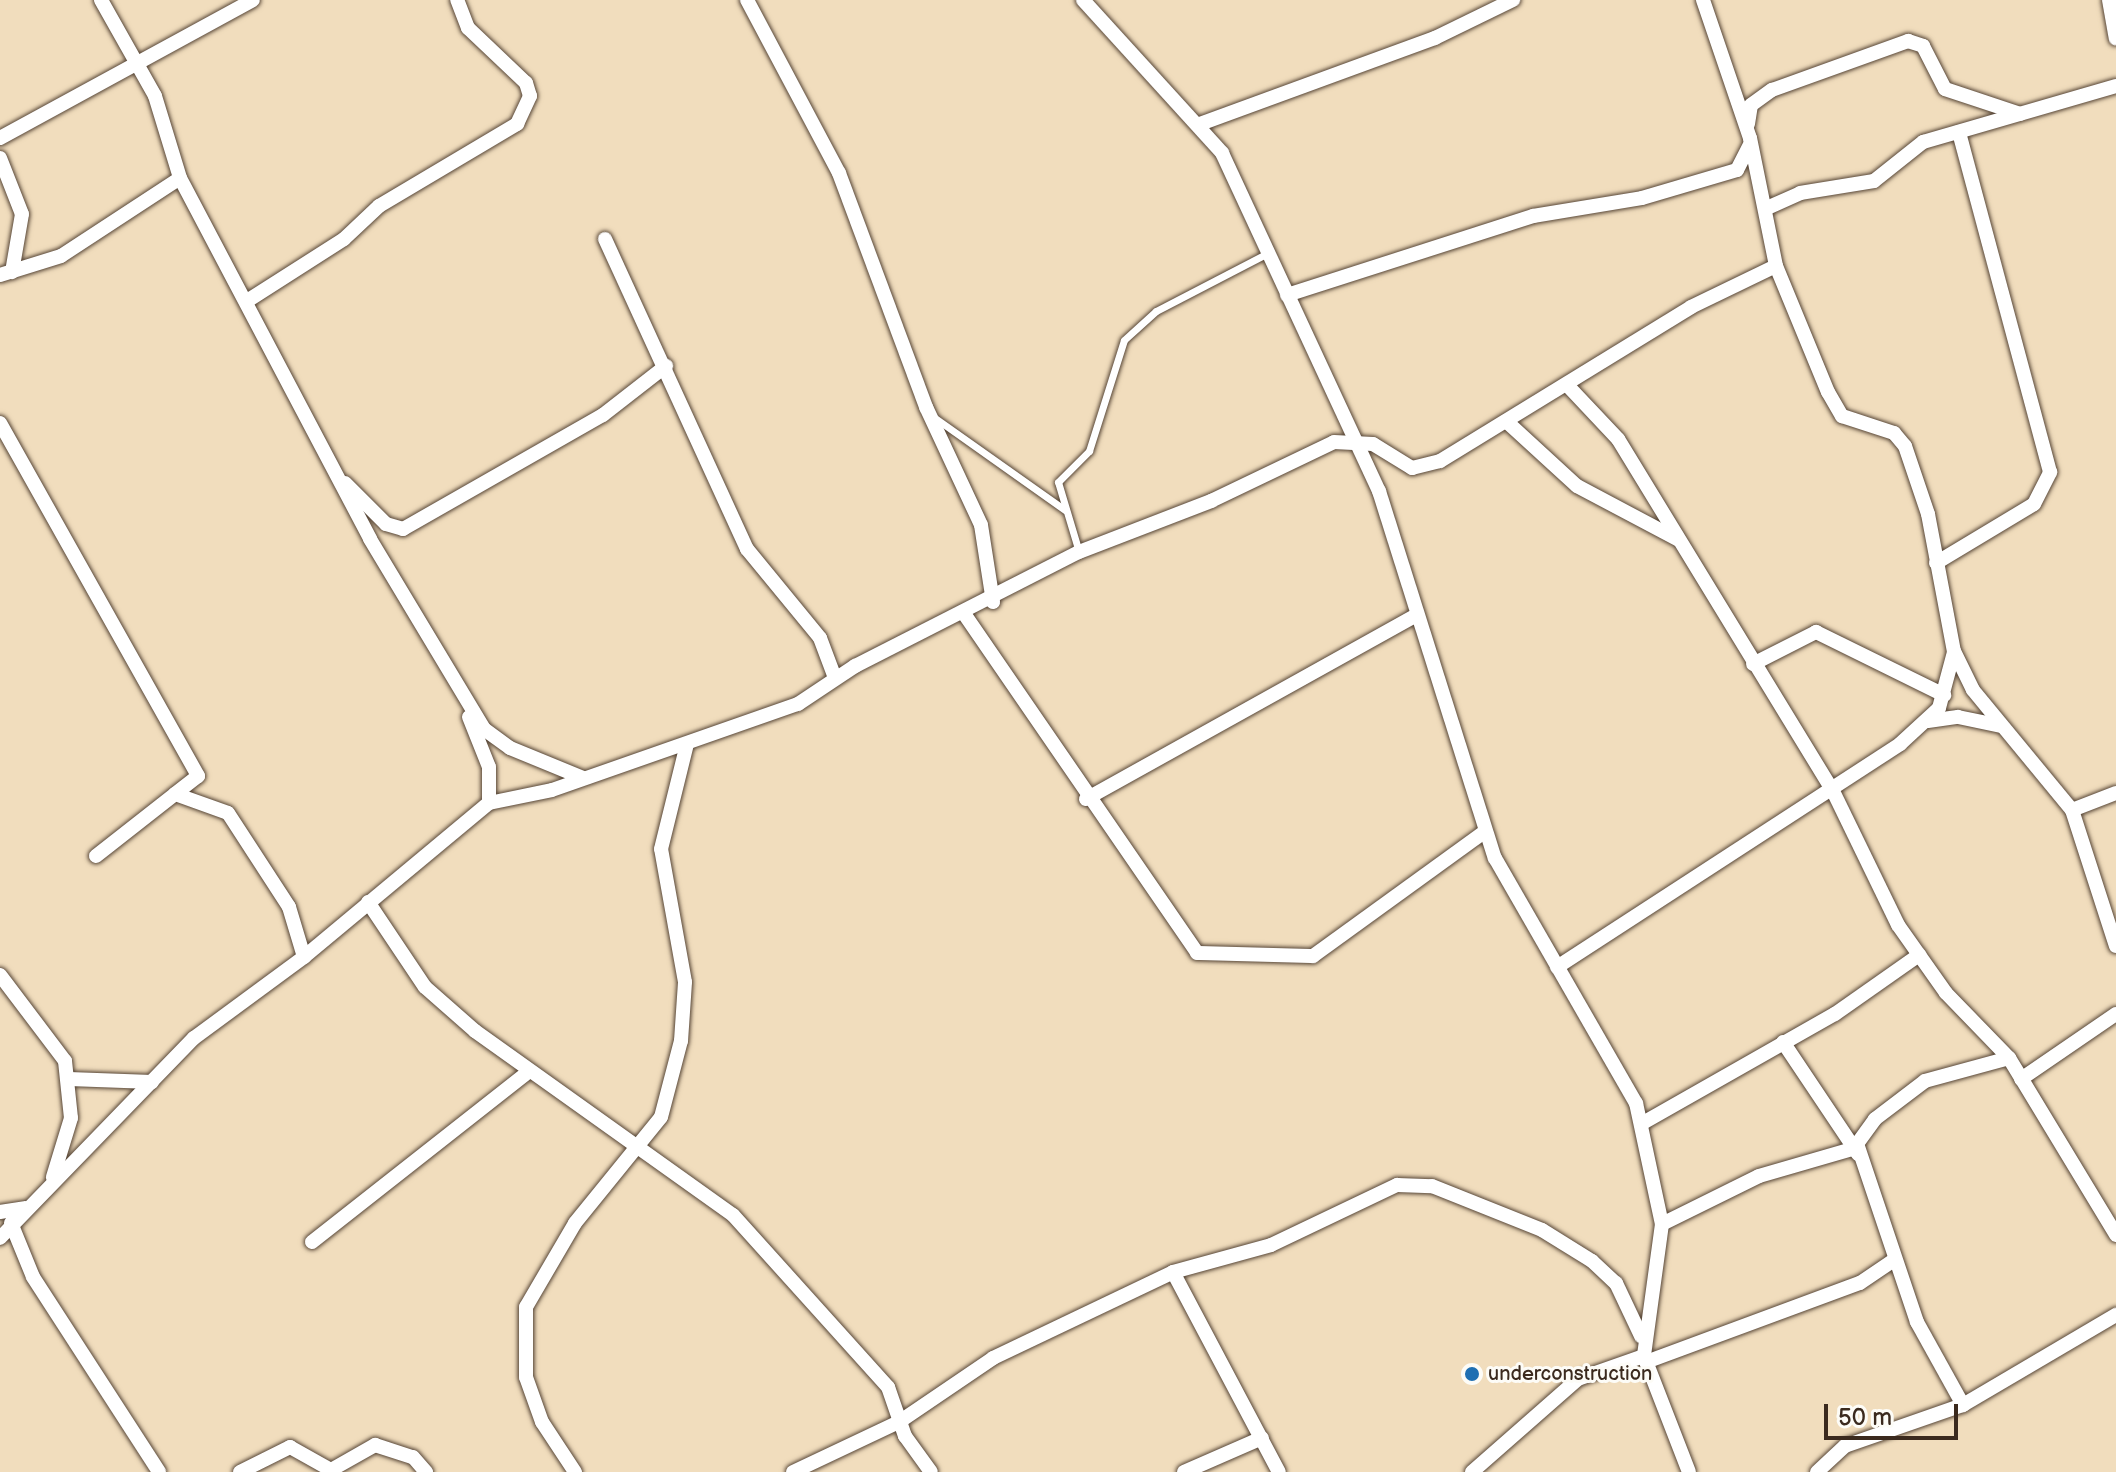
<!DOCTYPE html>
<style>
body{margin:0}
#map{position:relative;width:2116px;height:1472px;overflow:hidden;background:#f1ddbd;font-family:"Balsamiq Sans",sans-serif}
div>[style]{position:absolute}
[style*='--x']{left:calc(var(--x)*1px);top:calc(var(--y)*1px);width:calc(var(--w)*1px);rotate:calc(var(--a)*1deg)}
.roads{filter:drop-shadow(0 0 2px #564536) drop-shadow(0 0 2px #564536)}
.lane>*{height:7px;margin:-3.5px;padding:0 3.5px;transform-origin:3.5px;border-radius:3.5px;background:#fff}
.street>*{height:14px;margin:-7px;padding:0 7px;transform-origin:7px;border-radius:7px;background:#fff}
.dots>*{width:22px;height:22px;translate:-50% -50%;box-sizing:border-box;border:4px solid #fdfcf7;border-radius:50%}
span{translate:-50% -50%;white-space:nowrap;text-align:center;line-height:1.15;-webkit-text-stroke:6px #fdfcf7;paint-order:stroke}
.poi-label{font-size:20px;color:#3b2a1e}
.left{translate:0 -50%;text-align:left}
.scale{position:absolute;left:1824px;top:1404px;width:134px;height:36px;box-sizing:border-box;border:4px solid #3b2a1e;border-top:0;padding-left:10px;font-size:24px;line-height:28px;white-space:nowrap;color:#3b2a1e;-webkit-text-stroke:6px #fdfcf7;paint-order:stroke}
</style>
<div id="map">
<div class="roads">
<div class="lane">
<i style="--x:935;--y:418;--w:159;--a:35.3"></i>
<i style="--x:1079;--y:552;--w:73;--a:-106.7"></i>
<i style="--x:1058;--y:482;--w:44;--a:-45"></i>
<i style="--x:1089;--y:451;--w:116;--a:-72.5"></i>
<i style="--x:1124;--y:340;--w:43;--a:-42.2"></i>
<i style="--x:1156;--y:311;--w:126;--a:-27.4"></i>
</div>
<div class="street">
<i style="--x:101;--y:0;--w:110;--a:60.6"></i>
<i style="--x:155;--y:96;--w:86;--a:73"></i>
<i style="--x:180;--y:178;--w:408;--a:62.2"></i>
<i style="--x:370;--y:539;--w:222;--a:59"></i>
<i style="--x:484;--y:729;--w:32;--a:36"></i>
<i style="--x:510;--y:748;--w:79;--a:22.3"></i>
<i style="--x:747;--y:0;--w:196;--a:62"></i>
<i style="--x:839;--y:173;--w:250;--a:69.6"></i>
<i style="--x:926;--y:407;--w:130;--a:65"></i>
<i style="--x:981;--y:525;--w:78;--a:81.1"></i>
<i style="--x:1083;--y:0;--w:207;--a:47.7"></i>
<i style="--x:1222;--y:153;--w:373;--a:65.1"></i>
<i style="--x:1379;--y:491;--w:385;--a:72.5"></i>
<i style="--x:1495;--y:858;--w:283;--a:60.1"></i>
<i style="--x:1636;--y:1103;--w:124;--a:77.9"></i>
<i style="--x:1662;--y:1224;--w:133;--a:97.8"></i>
<i style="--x:1644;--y:1356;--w:124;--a:68.8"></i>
<i style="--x:1703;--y:0;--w:146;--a:71.2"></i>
<i style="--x:1750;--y:138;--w:131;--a:78.5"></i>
<i style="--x:1776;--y:266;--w:136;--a:67.6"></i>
<i style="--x:1828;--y:392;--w:28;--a:60"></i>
<i style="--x:1842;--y:416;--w:55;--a:18.1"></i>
<i style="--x:1894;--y:433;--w:17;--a:50"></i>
<i style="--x:1905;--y:446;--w:72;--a:71.3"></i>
<i style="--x:1928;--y:514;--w:139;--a:79.3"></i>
<i style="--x:1954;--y:651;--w:43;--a:64"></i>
<i style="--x:1973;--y:690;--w:156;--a:50.5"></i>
<i style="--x:2072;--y:810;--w:143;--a:72.1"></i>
<i style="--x:2109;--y:0;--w:39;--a:80"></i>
<i style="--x:1200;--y:124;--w:250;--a:-20.1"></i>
<i style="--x:1435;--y:38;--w:87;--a:-26"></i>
<i style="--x:1748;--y:124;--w:19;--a:-81"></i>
<i style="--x:1751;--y:105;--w:26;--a:-36"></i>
<i style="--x:1772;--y:90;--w:145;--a:-19.8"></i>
<i style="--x:1908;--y:41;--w:16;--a:18"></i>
<i style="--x:1923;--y:46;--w:48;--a:62.9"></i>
<i style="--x:1945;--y:89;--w:79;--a:18.4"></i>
<i style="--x:0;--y:138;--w:288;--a:-28.6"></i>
<i style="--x:0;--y:158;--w:60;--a:68.6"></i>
<i style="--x:22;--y:214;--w:59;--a:99.8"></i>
<i style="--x:1767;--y:208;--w:36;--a:-24"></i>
<i style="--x:1800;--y:193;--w:75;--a:-9.2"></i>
<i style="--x:1874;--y:181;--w:63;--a:-38.5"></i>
<i style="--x:1923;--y:142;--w:201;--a:-16.2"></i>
<i style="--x:605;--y:239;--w:341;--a:65.4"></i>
<i style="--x:747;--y:549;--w:115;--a:50.6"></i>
<i style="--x:820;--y:638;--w:43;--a:69.4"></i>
<i style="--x:0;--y:275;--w:64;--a:-17.3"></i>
<i style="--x:61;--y:256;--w:142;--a:-33.2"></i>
<i style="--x:1287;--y:295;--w:258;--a:-17.8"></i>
<i style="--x:1533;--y:216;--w:110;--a:-9.4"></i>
<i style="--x:1642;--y:198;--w:99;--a:-16.4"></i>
<i style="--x:1737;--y:170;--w:29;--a:-63"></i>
<i style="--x:247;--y:301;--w:115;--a:-32.6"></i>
<i style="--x:344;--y:239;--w:48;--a:-43.3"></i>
<i style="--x:379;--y:206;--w:161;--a:-30.7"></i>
<i style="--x:517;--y:124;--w:31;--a:-65"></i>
<i style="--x:530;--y:96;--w:14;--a:-107"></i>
<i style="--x:526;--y:83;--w:80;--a:-136.5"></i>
<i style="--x:468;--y:28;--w:30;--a:-111"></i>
<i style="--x:1568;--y:386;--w:73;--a:46.7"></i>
<i style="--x:1618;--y:439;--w:410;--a:58.6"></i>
<i style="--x:1832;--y:789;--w:151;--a:64.1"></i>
<i style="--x:1898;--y:925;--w:83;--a:54.8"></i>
<i style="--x:1946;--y:993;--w:91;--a:45.9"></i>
<i style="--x:2009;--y:1058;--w:207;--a:58.8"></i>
<i style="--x:1506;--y:421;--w:96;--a:42.5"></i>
<i style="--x:1577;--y:486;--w:115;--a:27.9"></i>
<i style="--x:0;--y:423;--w:405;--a:60.7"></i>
<i style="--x:198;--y:776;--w:29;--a:142"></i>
<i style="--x:175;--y:794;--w:56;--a:19.7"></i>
<i style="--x:228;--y:813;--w:112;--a:57"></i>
<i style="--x:289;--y:907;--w:52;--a:73.3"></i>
<i style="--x:345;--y:483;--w:58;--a:45"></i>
<i style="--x:386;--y:524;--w:18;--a:16"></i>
<i style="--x:403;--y:529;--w:230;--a:-29.7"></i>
<i style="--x:603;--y:415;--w:80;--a:-37.9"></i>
<i style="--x:1936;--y:563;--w:114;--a:-31"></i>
<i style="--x:2034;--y:504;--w:36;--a:-63"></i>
<i style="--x:2050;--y:472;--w:352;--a:-105"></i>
<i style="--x:965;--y:615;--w:410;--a:55.5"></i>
<i style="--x:1197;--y:953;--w:116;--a:1.5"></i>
<i style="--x:1313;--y:956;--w:211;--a:-35.9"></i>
<i style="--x:1753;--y:664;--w:71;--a:-26.9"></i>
<i style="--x:1816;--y:632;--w:143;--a:26.2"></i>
<i style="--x:469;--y:717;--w:54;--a:68.2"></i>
<i style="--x:489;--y:767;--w:36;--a:90"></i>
<i style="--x:1928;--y:721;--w:30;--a:-8"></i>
<i style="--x:1958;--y:717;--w:45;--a:11.6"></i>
<i style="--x:1086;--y:799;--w:374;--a:-29.1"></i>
<i style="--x:2072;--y:810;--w:47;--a:-21.1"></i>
<i style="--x:96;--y:856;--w:100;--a:-38.1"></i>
<i style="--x:368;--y:902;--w:102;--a:56.2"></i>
<i style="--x:425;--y:987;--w:67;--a:41.3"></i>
<i style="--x:475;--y:1031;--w:317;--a:35.5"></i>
<i style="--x:733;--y:1215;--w:232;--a:48"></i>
<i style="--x:888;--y:1387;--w:52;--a:70.9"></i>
<i style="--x:905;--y:1436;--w:44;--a:54.2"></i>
<i style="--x:1557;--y:967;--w:409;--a:-33"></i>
<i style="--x:1900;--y:744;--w:53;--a:-42.7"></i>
<i style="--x:1939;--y:708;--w:58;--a:-75"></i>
<i style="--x:0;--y:975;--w:108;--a:52.9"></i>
<i style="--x:65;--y:1061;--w:57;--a:84"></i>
<i style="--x:71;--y:1118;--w:62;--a:107"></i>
<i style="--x:1783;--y:1042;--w:135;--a:56.2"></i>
<i style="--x:69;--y:1079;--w:83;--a:2.1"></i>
<i style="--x:2021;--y:1079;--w:115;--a:-34.4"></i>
<i style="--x:1641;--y:1124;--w:223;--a:-29.6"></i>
<i style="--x:1835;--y:1014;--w:103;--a:-35.1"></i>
<i style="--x:0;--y:1212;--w:25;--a:-9"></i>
<i style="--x:11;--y:1223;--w:58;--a:67.8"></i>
<i style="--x:33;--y:1277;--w:232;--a:57.1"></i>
<i style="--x:1662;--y:1224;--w:108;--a:-26.3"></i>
<i style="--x:1759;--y:1176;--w:97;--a:-16.2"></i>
<i style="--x:0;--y:1238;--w:279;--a:-45.9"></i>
<i style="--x:194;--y:1038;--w:137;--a:-36.4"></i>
<i style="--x:304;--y:957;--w:241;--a:-39.8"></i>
<i style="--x:489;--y:803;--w:64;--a:-11.7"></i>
<i style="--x:552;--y:790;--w:261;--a:-19.3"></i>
<i style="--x:798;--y:704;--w:69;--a:-33.7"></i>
<i style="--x:855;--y:666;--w:251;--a:-27"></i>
<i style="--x:1079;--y:552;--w:142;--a:-21.1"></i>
<i style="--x:1211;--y:501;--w:136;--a:-25.6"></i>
<i style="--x:1334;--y:442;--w:39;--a:3"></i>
<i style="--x:1373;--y:444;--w:46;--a:31.6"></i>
<i style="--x:1412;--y:468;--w:29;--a:-14"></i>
<i style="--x:1440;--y:461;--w:294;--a:-31.5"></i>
<i style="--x:1691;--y:307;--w:94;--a:-25.8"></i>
<i style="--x:312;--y:1242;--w:273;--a:-38.2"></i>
<i style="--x:1173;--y:1272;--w:226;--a:62.1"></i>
<i style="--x:1646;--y:1362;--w:228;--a:-20.3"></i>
<i style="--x:1860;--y:1283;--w:41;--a:-34.1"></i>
<i style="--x:1963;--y:1405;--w:95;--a:-119"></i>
<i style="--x:1917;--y:1322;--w:188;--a:-108.6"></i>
<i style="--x:1857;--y:1144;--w:31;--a:-54"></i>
<i style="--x:1875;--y:1119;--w:63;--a:-37.2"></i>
<i style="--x:1925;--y:1081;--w:87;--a:-15.3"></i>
<i style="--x:240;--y:1472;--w:56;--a:-26.6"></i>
<i style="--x:290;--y:1447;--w:47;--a:29.3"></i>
<i style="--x:331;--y:1470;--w:51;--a:-29.6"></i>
<i style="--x:375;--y:1445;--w:40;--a:18"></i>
<i style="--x:413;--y:1457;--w:20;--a:49"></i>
<i style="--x:575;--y:1472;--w:60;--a:-123.4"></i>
<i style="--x:542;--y:1422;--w:48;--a:-109.6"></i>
<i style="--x:526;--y:1377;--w:70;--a:-90"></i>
<i style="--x:526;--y:1307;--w:97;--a:-59.7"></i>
<i style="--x:575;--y:1223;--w:136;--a:-50.9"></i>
<i style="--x:661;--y:1117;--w:79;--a:-75.3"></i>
<i style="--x:681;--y:1041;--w:59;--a:-86.1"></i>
<i style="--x:685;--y:982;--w:135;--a:-100.2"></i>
<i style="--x:661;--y:849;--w:108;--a:-76.1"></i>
<i style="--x:793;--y:1472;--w:117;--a:-25.3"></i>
<i style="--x:899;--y:1422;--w:114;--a:-34.2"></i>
<i style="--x:993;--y:1358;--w:199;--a:-25.5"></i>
<i style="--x:1173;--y:1272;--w:102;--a:-15.4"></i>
<i style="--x:1271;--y:1245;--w:140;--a:-25.5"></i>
<i style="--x:1397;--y:1185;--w:35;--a:2"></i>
<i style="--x:1432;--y:1186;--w:118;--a:21.8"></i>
<i style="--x:1542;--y:1230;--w:59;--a:31.8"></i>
<i style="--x:1592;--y:1261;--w:33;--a:43"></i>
<i style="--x:1616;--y:1283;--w:59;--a:64.7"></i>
<i style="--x:1184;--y:1472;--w:85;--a:-23.6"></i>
<i style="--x:1472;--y:1472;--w:141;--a:-41.3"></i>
<i style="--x:1578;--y:1379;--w:70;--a:-19.2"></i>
<i style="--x:1817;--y:1472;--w:38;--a:-43"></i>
<i style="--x:1845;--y:1446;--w:125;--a:-19.2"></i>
<i style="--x:1963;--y:1405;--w:178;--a:-30.5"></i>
</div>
</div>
<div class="dots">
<i style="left:1472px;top:1374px;background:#1f6fb2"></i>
</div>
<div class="poi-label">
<span class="left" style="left:1488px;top:1374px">underconstruction</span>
</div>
<div class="scale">50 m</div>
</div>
